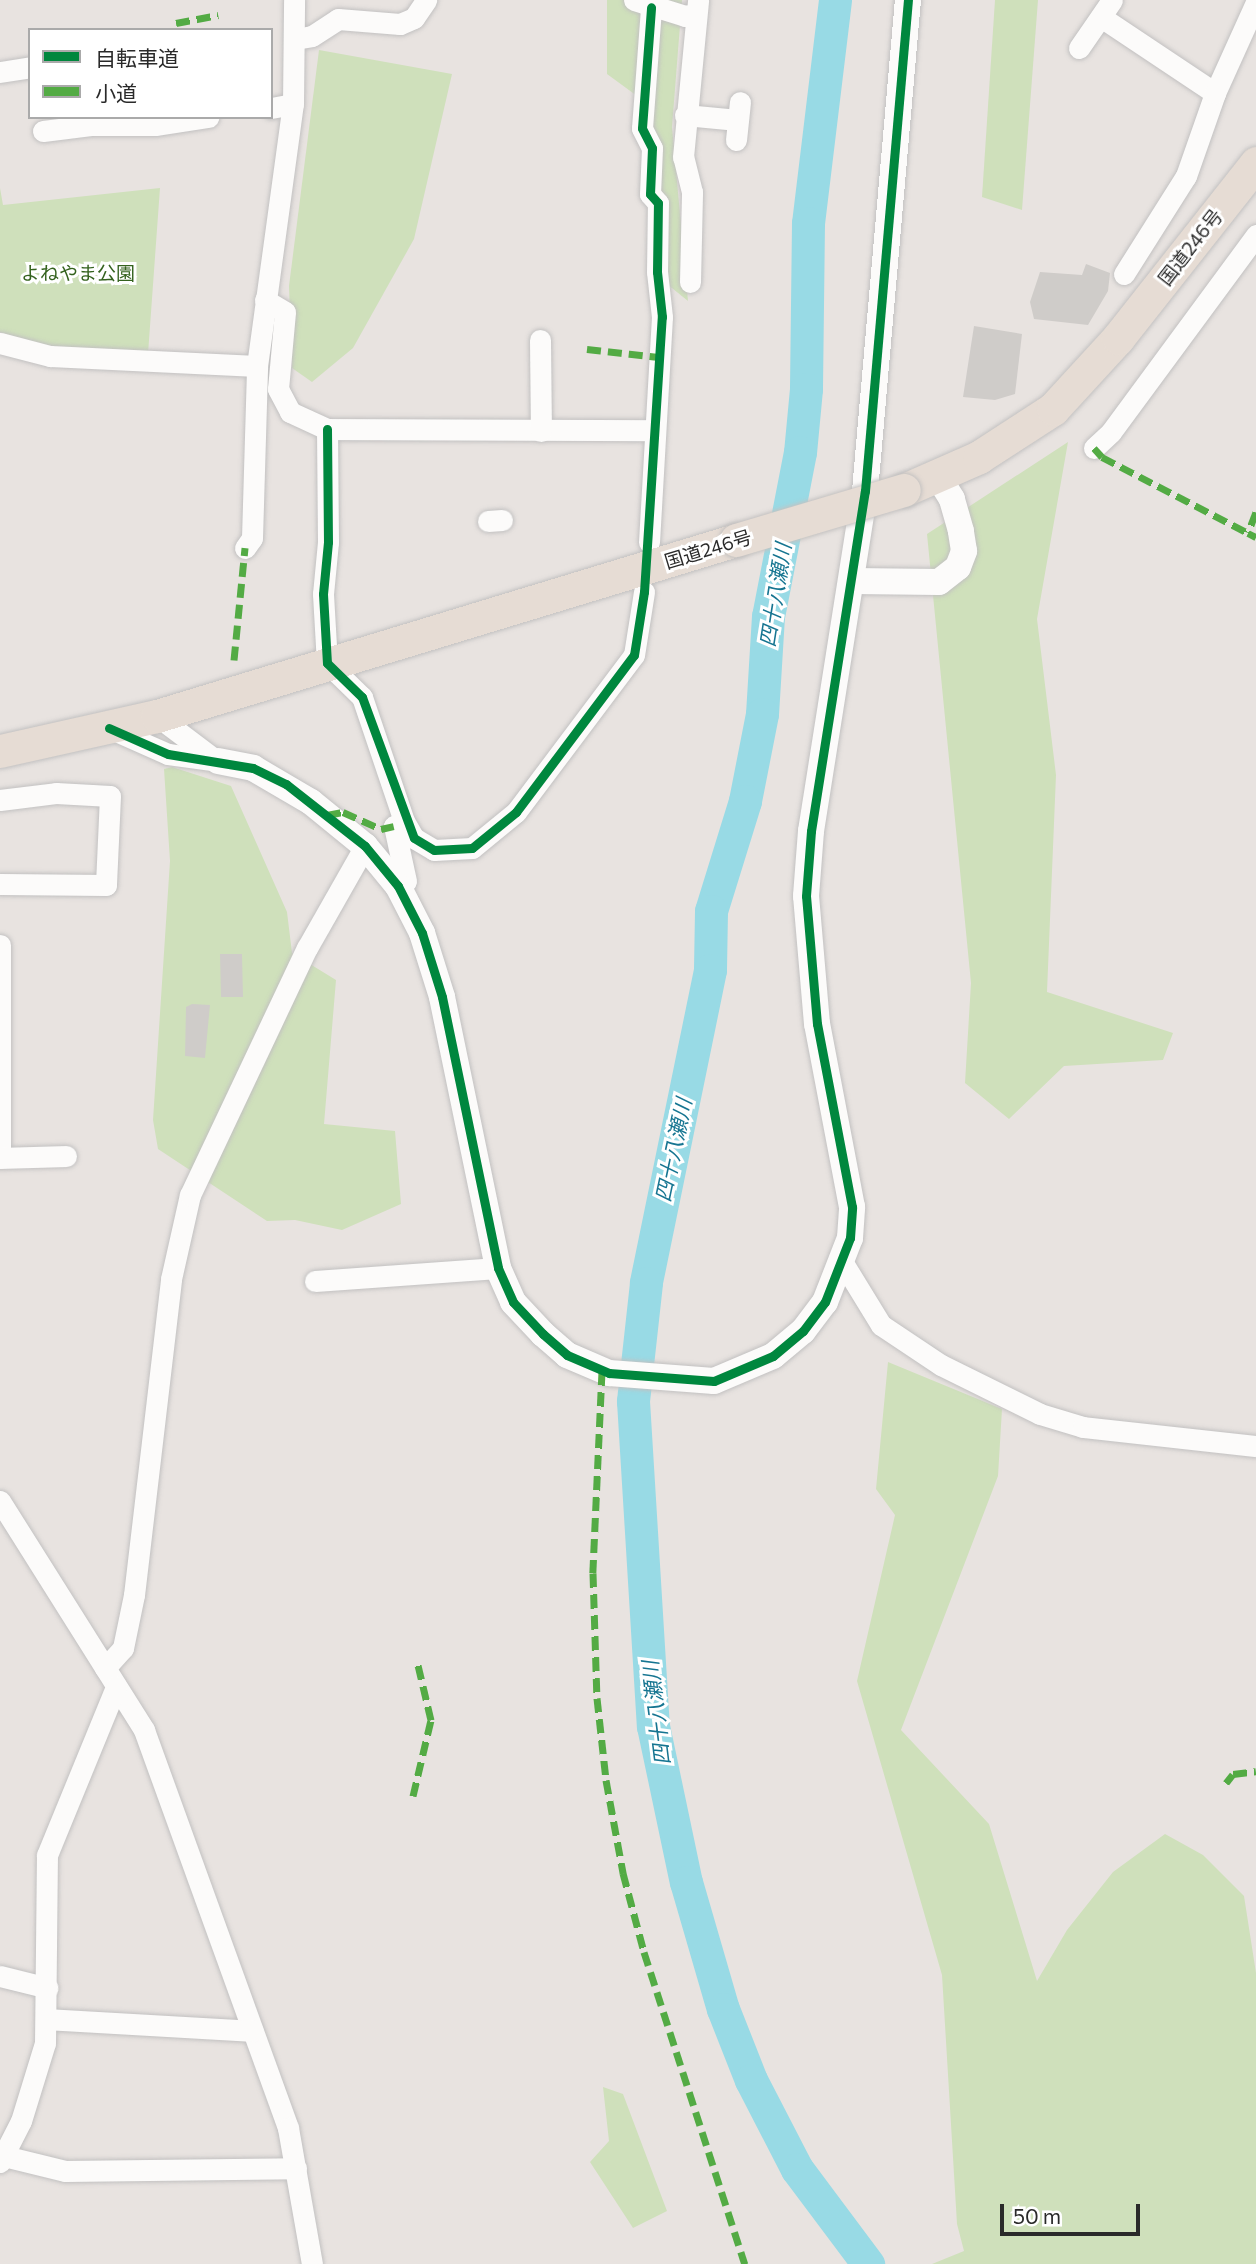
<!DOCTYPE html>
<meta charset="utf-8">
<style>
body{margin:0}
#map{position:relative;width:1256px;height:2264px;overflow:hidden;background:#e8e3e0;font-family:Commissioner,"Noto Sans JP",sans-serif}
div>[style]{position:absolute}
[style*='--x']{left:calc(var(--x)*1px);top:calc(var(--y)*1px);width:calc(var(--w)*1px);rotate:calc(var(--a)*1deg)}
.green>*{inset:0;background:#cfe0bb}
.river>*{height:33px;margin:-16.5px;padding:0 16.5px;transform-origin:16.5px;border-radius:16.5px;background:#98dae5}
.building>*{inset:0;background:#cfccc9}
.roads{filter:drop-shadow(0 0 2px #c2c1c1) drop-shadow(0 0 2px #c2c1c1)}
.minor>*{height:21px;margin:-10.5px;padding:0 10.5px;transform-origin:10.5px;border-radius:10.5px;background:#fcfbfa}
.tertiary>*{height:26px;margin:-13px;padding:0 13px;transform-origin:13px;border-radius:13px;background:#fcfbfa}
.trunk>*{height:33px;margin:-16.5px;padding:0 16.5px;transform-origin:16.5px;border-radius:16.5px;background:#e6dcd4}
.bridges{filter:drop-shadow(0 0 2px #c4c2c1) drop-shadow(0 0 2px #c4c2c1)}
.trunk-bridge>*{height:33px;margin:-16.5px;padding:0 16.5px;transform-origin:16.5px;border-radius:16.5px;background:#e6dcd4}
.quiet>*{height:7px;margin-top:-3.5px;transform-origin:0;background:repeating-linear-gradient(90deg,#53ab44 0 14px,transparent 0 21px)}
.cycleway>*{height:9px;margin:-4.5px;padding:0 4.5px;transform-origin:4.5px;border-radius:4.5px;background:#00873e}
span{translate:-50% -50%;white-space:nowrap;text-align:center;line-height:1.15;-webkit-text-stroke:6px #fff;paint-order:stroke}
.street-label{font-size:19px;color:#2a2a2a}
.park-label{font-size:19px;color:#34621e}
.water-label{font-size:21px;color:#167591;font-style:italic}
.legend{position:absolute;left:28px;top:28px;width:245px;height:91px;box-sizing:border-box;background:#fff;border:2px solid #aaa;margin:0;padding:9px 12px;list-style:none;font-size:21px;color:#2a2a2a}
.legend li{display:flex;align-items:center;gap:14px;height:35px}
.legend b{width:35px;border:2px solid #aaa}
.scale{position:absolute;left:1000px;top:2204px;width:140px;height:32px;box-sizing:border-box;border:4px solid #2a2a2a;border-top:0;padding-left:9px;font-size:21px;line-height:24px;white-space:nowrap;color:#2a2a2a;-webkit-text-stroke:5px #fff;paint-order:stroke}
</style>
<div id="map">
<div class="green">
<i style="clip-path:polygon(607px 0,682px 0,672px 127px,688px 301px,662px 280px,658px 143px,648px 104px,607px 74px)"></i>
<i style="clip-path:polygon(995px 0,1038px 0,1022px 210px,982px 197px)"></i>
<i style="clip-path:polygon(319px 50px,452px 74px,414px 239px,353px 348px,312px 382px,292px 368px,289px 286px)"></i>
<i style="clip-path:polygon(0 188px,3px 205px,160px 188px,148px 354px,29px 344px,0 332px)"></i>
<i style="clip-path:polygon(1068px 442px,1037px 619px,1056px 775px,1047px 992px,1173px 1033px,1163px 1060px,1064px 1066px,1009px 1119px,965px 1083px,971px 983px,927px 534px)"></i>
<i style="clip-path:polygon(172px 767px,231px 786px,287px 912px,292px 953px,336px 980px,324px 1124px,395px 1131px,401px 1204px,342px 1230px,295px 1220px,267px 1221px,158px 1149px,153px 1120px,170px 861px,164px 769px)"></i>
<i style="clip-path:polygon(888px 1362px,1002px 1409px,998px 1476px,901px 1730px,989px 1824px,1037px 1981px,1067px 1930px,1113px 1872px,1165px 1834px,1203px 1855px,1244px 1896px,1256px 1973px,1256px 2264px,932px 2264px,964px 2251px,957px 2224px,942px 1975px,857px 1681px,895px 1515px,876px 1489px)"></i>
<i style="clip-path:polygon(603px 2087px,623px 2094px,667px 2211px,633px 2228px,590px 2162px,609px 2141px)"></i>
</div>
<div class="river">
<i style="--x:835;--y:0;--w:225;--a:96.9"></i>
<i style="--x:808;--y:223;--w:166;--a:90.7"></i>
<i style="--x:806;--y:389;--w:63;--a:95.4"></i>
<i style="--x:800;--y:452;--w:167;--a:101"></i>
<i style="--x:768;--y:616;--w:98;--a:93.5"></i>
<i style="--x:762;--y:714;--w:89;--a:101.1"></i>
<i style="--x:745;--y:801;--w:115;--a:107.2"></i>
<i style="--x:711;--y:911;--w:59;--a:91"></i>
<i style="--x:710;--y:970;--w:319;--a:101.6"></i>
<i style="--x:646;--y:1283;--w:119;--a:96.3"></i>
<i style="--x:633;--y:1401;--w:326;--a:86.5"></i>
<i style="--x:653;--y:1726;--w:159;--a:78.1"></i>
<i style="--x:686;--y:1882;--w:132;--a:73.8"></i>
<i style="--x:723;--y:2009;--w:76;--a:68.5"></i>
<i style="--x:751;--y:2080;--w:100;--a:62.7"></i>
<i style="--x:797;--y:2169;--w:119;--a:53.2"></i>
</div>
<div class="building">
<i style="clip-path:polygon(1086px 264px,1110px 273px,1108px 291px,1088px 325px,1034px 319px,1030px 302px,1040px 272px,1082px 275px)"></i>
<i style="clip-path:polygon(974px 326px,1022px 334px,1015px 394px,995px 400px,963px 397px)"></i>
<i style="clip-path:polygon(220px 954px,242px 954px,243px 997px,221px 997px)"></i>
<i style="clip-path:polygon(192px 1004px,210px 1005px,205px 1058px,185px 1056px,186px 1007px)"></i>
</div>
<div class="roads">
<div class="minor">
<i style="--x:634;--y:0;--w:53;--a:17.4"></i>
<i style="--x:685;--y:16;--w:10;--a:-11"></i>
<i style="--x:1101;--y:17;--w:137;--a:33.7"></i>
<i style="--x:295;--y:39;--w:17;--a:-10"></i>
<i style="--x:312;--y:36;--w:31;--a:-33"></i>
<i style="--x:338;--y:19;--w:62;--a:4.6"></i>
<i style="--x:400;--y:24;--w:15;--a:-23"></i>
<i style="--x:414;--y:18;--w:22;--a:-56"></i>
<i style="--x:1079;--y:48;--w:58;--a:-55.5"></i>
<i style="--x:0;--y:72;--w:30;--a:-9"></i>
<i style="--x:271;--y:108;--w:22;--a:-10"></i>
<i style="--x:685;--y:115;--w:53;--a:5.4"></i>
<i style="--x:43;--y:131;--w:48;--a:-7.1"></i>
<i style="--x:91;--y:125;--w:64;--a:0"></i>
<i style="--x:155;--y:125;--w:54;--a:-8.6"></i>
<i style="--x:736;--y:140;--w:38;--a:-84"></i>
<i style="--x:1124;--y:274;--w:116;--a:-57.7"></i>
<i style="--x:1186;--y:176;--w:88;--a:-70.7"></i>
<i style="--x:1215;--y:93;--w:100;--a:-65.7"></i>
<i style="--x:690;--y:282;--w:90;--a:-88.7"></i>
<i style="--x:692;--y:192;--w:36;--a:-104"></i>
<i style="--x:683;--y:157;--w:158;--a:-84.5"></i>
<i style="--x:265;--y:300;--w:23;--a:31"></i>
<i style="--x:285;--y:312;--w:77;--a:95.2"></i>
<i style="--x:278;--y:389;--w:26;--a:62"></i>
<i style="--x:290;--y:412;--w:41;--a:24.7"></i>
<i style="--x:327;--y:429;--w:327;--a:0.2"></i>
<i style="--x:540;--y:340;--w:91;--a:89.4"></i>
<i style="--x:0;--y:343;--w:52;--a:14.6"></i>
<i style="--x:50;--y:356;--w:207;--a:2.8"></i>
<i style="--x:327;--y:429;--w:113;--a:89.5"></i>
<i style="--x:328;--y:542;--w:52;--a:95.5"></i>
<i style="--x:323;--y:594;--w:69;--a:86.7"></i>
<i style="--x:327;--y:663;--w:49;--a:44.2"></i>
<i style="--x:362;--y:697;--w:131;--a:71.3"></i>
<i style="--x:404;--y:821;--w:20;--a:60"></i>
<i style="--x:414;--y:838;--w:23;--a:31"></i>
<i style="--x:434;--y:850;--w:38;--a:-3"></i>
<i style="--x:472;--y:848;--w:57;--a:-39.3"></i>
<i style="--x:516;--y:812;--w:196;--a:-53.1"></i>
<i style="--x:634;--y:655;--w:64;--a:-81"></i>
<i style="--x:1094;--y:448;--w:23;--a:-43"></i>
<i style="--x:1111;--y:432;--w:245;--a:-53.6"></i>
<i style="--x:488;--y:521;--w:14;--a:-4"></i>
<i style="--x:649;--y:542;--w:225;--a:-86.7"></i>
<i style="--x:662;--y:317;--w:45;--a:-96.3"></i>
<i style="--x:657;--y:272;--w:69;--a:-89.2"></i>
<i style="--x:658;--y:203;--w:12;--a:-132"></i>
<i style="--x:650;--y:194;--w:46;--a:-87.5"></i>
<i style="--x:652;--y:148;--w:22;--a:-117"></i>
<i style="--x:642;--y:128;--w:121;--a:-85.7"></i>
<i style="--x:245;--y:548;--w:12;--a:-55"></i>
<i style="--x:252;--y:538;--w:172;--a:-88.3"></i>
<i style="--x:257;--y:366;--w:264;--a:-82.2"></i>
<i style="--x:293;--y:104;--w:104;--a:-89.4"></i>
<i style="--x:157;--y:716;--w:70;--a:36.9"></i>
<i style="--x:109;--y:728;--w:64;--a:23.8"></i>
<i style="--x:168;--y:754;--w:50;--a:8"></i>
<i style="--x:0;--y:800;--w:56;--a:-7.1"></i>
<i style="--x:56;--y:793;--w:54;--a:3.2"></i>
<i style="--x:110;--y:796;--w:89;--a:92.6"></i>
<i style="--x:106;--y:885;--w:106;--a:-179.5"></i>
<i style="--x:398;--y:886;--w:9;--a:-32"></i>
<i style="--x:406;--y:881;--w:56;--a:-102.3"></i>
<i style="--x:394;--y:826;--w:11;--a:-27"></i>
<i style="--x:0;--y:945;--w:213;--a:90"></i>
<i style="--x:0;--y:1158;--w:66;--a:-1.7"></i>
<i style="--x:843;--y:1263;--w:73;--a:58.5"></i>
<i style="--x:881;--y:1325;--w:72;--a:33.7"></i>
<i style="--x:941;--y:1365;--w:110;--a:26.3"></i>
<i style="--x:1040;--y:1414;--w:45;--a:16.8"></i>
<i style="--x:1083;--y:1427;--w:174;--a:6.3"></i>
<i style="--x:315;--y:1281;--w:183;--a:-4.1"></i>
<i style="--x:0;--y:1501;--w:271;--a:57.8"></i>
<i style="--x:144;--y:1730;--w:423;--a:70.1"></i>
<i style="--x:288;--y:2128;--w:138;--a:80"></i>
<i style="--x:105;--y:1668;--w:27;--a:-48"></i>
<i style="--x:123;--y:1648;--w:54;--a:-78.3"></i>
<i style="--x:134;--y:1595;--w:318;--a:-83.3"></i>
<i style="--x:171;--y:1279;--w:86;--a:-77.3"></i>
<i style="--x:190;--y:1195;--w:273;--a:-64.7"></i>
<i style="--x:307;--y:948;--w:117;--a:-60.4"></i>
<i style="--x:0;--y:1976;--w:49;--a:14"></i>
<i style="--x:47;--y:2019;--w:206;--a:3.3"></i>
<i style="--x:4;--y:2156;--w:63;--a:13.8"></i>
<i style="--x:65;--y:2171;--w:231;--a:-0.7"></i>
<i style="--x:0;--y:2162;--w:46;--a:-62.9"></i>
<i style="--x:21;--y:2121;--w:82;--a:-72.9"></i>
<i style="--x:45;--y:2043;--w:188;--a:-89.4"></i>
<i style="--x:47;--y:1855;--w:182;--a:-67.7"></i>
</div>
<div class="tertiary">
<i style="--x:853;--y:581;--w:86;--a:0.7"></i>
<i style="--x:939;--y:582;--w:24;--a:-38"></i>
<i style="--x:958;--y:567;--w:17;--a:-69"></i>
<i style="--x:964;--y:551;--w:20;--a:-99"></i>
<i style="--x:961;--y:531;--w:33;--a:-106"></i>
<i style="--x:952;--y:499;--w:25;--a:-122"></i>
<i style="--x:218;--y:761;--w:36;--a:11"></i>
<i style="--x:253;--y:768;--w:67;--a:30.4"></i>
<i style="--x:311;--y:802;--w:70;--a:39.2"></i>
<i style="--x:365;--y:846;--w:52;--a:50.5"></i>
<i style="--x:398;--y:886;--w:53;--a:62.9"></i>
<i style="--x:422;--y:933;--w:67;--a:72.6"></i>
<i style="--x:442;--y:997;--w:277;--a:78.3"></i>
<i style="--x:498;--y:1268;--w:37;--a:66"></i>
<i style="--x:513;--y:1302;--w:44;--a:46.8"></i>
<i style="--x:543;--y:1334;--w:32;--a:41"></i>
<i style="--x:567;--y:1355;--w:46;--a:23.2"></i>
<i style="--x:609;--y:1373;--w:105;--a:4.4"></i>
<i style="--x:714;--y:1381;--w:64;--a:-23"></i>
<i style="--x:773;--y:1356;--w:39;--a:-40"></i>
<i style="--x:803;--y:1331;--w:36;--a:-53"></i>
<i style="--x:825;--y:1302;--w:69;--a:-68.7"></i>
<i style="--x:850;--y:1238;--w:31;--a:-86"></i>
<i style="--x:852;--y:1207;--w:186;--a:-100.8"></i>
<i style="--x:817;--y:1024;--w:128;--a:-94.9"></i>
<i style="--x:806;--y:896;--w:65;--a:-85.6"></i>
<i style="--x:811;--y:831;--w:344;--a:-81"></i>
<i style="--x:865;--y:491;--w:493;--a:-85"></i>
</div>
<div class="trunk">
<i style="--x:904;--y:490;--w:82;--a:-23.7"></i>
<i style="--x:979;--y:457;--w:88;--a:-33"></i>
<i style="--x:1053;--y:409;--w:96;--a:-47.5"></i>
<i style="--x:1118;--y:338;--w:223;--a:-51.7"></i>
<i style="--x:0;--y:751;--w:161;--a:-12.6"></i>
<i style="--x:157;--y:716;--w:605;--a:-16.91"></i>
</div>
</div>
<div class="bridges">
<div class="trunk-bridge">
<i style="--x:736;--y:540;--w:175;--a:-16.6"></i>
</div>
</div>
<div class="quiet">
<i style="--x:176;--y:23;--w:43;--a:-10.8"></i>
<i style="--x:587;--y:349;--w:72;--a:6.3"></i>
<i style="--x:1094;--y:448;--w:12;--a:48"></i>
<i style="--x:1102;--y:457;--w:165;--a:27.5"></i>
<i style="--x:1256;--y:512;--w:22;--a:111"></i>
<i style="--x:1248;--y:533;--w:9;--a:27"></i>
<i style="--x:234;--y:660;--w:113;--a:-84.4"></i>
<i style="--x:327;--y:815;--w:16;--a:-11"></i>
<i style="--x:343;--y:812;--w:42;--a:24.1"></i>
<i style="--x:381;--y:829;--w:13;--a:-13"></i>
<i style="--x:602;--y:1371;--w:202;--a:92.6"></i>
<i style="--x:593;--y:1573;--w:125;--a:88.2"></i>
<i style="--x:597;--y:1698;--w:82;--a:83.7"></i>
<i style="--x:606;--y:1780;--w:95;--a:79.6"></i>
<i style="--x:623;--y:1873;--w:82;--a:75.1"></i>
<i style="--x:644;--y:1952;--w:328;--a:72.1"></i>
<i style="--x:1226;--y:1783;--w:11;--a:-52"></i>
<i style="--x:1233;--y:1774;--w:23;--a:-7"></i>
<i style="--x:413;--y:1796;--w:78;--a:-76.7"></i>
<i style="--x:431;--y:1720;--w:57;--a:-103.3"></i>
</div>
<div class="cycleway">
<i style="--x:327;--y:429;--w:113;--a:89.5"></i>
<i style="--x:328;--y:542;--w:52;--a:95.5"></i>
<i style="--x:323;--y:594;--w:69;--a:86.7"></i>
<i style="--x:327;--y:663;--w:49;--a:44.2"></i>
<i style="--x:362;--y:697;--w:150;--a:69.8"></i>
<i style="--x:414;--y:838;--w:23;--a:31"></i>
<i style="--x:434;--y:850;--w:38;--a:-3"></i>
<i style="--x:472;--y:848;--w:57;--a:-39.3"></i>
<i style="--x:516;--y:812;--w:196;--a:-53.1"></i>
<i style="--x:634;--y:655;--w:64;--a:-81"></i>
<i style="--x:644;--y:592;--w:276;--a:-86.3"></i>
<i style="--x:662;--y:317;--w:45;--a:-96.3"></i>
<i style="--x:657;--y:272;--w:69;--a:-89.2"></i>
<i style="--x:658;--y:203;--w:12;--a:-132"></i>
<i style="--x:650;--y:194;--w:46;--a:-87.5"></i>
<i style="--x:652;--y:148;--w:22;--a:-117"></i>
<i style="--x:642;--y:128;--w:121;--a:-85.7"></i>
<i style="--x:109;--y:728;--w:64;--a:23.8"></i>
<i style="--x:168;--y:754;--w:86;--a:9.4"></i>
<i style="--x:253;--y:768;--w:37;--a:26"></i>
<i style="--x:286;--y:784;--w:100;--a:38.1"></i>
<i style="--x:365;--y:846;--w:52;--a:50.5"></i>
<i style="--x:398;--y:886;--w:53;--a:62.9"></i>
<i style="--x:422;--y:933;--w:67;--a:72.6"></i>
<i style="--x:442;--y:997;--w:277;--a:78.3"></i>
<i style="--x:498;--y:1268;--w:37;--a:66"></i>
<i style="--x:513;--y:1302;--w:44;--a:46.8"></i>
<i style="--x:543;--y:1334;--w:32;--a:41"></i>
<i style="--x:567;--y:1355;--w:46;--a:23.2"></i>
<i style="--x:609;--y:1373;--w:105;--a:4.4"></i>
<i style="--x:714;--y:1381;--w:64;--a:-23"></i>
<i style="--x:773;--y:1356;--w:39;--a:-40"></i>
<i style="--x:803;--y:1331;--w:36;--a:-53"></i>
<i style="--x:825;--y:1302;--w:69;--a:-68.7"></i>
<i style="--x:850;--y:1238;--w:31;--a:-86"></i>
<i style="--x:852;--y:1207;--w:186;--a:-100.8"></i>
<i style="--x:817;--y:1024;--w:128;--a:-94.9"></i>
<i style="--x:806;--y:896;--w:65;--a:-85.6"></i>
<i style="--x:811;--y:831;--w:344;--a:-81"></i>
<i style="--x:865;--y:491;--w:493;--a:-85"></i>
</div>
<div class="street-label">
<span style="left:1190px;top:247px;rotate:-52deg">国道246号</span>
<span style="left:708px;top:549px;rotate:-17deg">国道246号</span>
</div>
<div class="park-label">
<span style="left:78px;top:273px">よねやま公園</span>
</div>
<div class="water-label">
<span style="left:775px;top:595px;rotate:-81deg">四十八瀬川</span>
<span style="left:673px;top:1150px;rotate:-78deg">四十八瀬川</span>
<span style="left:656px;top:1713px;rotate:-97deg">四十八瀬川</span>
</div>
<ul class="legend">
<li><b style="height:9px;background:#00873e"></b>自転車道</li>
<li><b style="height:9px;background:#53ab44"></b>小道</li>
</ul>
<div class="scale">50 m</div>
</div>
